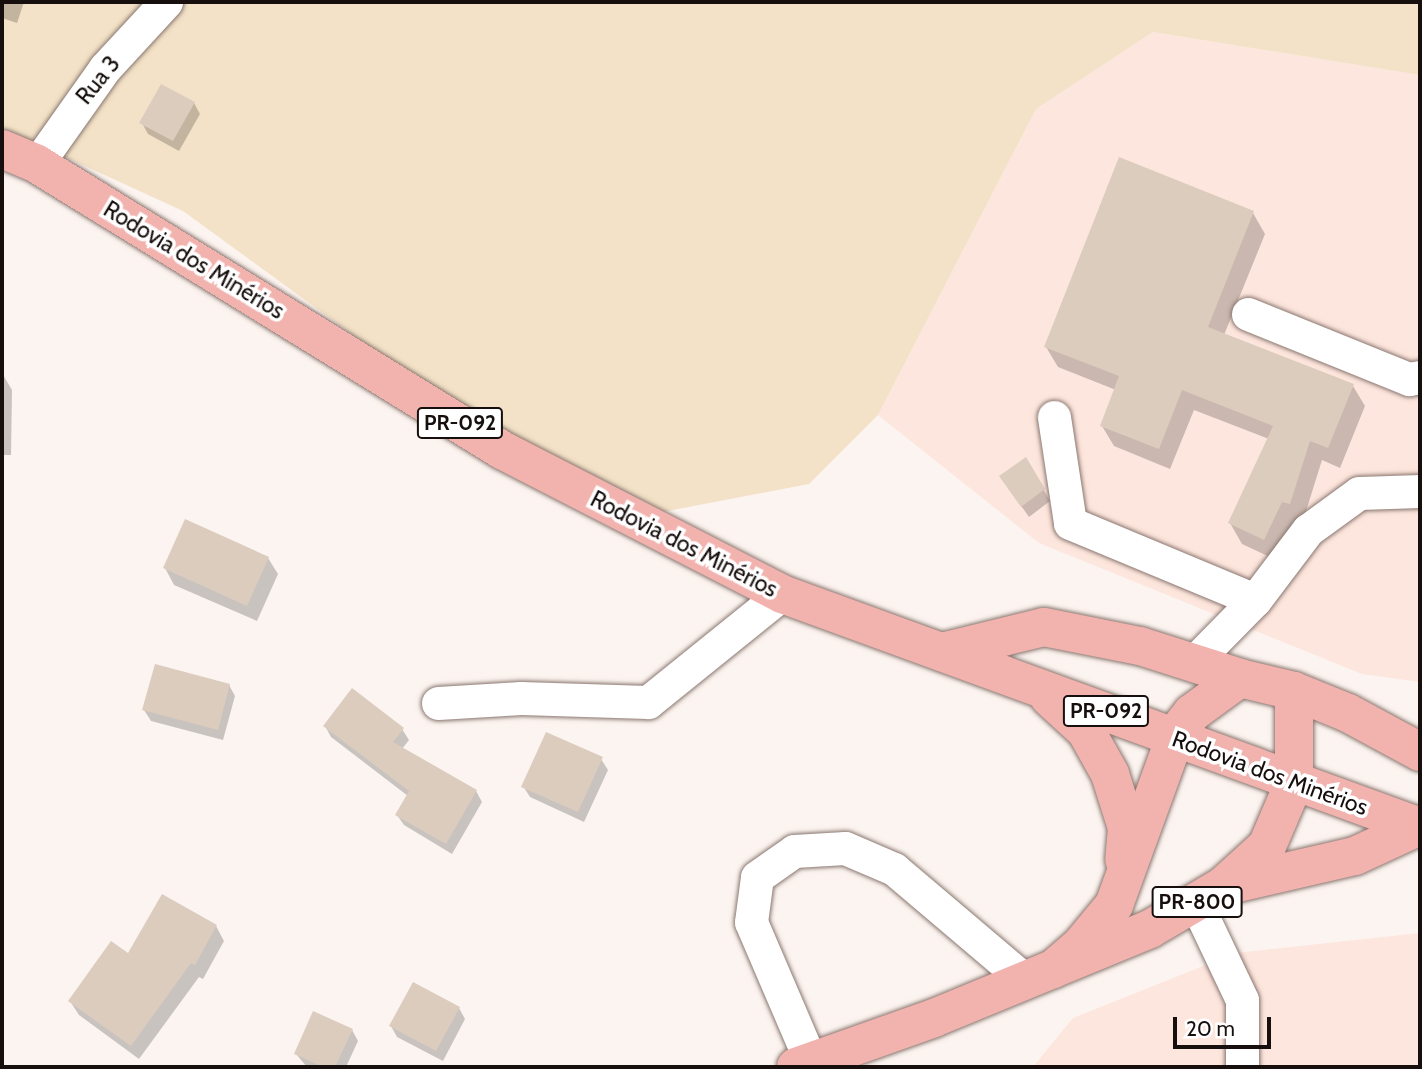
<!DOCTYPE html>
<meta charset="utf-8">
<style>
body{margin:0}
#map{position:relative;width:1422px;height:1069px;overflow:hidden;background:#fcf4f0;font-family:Cabin,sans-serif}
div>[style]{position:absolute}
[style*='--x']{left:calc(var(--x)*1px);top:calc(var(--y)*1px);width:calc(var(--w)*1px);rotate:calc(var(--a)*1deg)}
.built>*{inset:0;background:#fde6dd}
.green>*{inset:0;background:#f3e2c7}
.shadow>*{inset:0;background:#0003}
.building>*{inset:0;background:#dcccbe}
.roads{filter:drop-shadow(0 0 2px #8a7770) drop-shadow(0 0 2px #8a7770)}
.minor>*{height:33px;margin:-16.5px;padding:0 16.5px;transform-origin:16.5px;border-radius:16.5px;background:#fff}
.major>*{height:38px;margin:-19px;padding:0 19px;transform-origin:19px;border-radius:19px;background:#f2b3af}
span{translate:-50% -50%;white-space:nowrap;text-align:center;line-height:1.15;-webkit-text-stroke:7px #fff;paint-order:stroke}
.shield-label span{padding:2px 5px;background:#fff;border:2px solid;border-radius:5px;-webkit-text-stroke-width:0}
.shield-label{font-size:21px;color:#160f0d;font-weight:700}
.street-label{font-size:23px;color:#160f0d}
.frame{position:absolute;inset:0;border:4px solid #160f0d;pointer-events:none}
.scale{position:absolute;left:1173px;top:1017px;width:98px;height:32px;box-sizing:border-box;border:4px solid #160f0d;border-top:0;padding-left:9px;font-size:21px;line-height:24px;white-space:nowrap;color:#160f0d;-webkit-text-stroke:5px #fff;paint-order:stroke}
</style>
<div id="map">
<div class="built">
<i style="clip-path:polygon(1153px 32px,1420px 75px,1420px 682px,1362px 674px,1039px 543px,878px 415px,1036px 109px)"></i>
<i style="clip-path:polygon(1420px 933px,1420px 1067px,1033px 1067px,1073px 1018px,1236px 953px)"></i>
</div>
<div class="green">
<i style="clip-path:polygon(2px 2px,1420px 2px,1420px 75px,1153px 32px,1036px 109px,878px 415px,809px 484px,657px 513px,485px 431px,183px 211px,2px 128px)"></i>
</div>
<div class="shadow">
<i style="clip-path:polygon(2px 2px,24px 2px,17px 23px,2px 18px)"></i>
<i style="clip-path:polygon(194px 103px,200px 114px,179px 151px,148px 134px,142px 123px)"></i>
<i style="clip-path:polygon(1253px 213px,1265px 234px,1224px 335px,1353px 386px,1365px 406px,1340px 468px,1322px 460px,1302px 524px,1276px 560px,1242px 544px,1230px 523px,1269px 439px,1194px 410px,1170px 469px,1114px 446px,1102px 426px,1116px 390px,1058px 367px,1046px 347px)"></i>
<i style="clip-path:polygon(2px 373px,12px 390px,11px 455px,2px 455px)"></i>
<i style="clip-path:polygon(1026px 459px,1050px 501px,1029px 517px,1008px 487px)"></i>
<i style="clip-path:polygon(268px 558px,278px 574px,257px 621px,174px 585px,165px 568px)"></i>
<i style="clip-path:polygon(229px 685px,235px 696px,223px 740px,151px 721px,144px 710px)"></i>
<i style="clip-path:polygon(325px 726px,402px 729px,409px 740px,402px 749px,476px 791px,482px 802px,452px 854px,404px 825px,397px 815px,408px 796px,331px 737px)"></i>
<i style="clip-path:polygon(601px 759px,608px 770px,584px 822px,530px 797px,523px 786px)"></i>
<i style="clip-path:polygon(216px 926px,224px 941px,203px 979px,199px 977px,139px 1059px,79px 1015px,70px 1001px)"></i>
<i style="clip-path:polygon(459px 1008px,465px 1019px,443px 1061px,397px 1037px,391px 1026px)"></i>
<i style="clip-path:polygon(352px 1030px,358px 1041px,346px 1067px,307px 1067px,296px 1054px)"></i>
</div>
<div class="building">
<i style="clip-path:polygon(161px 84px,195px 102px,173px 141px,139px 123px)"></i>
<i style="clip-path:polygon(1119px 157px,1254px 211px,1208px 327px,1354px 384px,1328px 448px,1310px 441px,1290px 504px,1282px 502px,1264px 540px,1228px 523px,1273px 426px,1182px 390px,1159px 449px,1100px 426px,1119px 376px,1044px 347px)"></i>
<i style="clip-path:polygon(1026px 457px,1045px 489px,1021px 507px,999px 476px)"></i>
<i style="clip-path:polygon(185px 519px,269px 557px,247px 606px,163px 568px)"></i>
<i style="clip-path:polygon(155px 664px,230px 684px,218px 730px,142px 710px)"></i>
<i style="clip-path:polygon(352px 688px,404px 728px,393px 742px,477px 790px,446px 844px,395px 815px,409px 791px,323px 726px)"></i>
<i style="clip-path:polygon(546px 732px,603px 757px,578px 812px,521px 787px)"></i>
<i style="clip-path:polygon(162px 894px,217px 925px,195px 965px,191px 963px,131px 1046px,68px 1001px,111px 941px,128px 953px)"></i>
<i style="clip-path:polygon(413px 982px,460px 1007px,436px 1051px,389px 1026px)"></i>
<i style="clip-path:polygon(313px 1011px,353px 1029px,335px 1067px,323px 1067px,294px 1054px)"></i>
</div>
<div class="roads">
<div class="minor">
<i style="--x:37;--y:164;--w:118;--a:-54.7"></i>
<i style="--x:105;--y:68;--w:90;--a:-47.3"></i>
<i style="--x:1248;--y:314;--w:174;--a:22"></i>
<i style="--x:1409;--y:379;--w:11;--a:-10"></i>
<i style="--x:1054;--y:417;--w:107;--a:81.4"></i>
<i style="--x:1070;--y:523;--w:200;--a:22.6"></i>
<i style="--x:1193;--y:663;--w:88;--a:-45.5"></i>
<i style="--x:1255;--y:600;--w:88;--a:-52.9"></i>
<i style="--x:1308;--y:530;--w:63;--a:-36"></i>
<i style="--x:1359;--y:493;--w:61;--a:-1.9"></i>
<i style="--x:438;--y:703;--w:83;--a:-3.4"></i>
<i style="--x:521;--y:698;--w:127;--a:1.8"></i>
<i style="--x:648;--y:702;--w:172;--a:-38.9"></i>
<i style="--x:1196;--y:903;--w:107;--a:64.6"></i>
<i style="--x:1242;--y:1000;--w:67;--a:90"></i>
<i style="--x:811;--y:1062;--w:152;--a:-113.2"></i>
<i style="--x:751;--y:922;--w:45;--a:-82.4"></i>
<i style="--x:757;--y:877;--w:45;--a:-35.1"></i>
<i style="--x:794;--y:851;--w:51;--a:-3.4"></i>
<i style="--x:845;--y:848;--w:53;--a:23.2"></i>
<i style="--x:894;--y:869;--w:172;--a:40.3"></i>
</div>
<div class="major">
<i style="--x:2;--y:149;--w:38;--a:23"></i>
<i style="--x:37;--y:164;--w:546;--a:31.59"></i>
<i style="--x:502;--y:450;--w:315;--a:27.2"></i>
<i style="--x:782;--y:594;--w:679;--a:20.06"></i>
<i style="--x:942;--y:652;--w:105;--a:-13.8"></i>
<i style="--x:1044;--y:627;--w:98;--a:11.2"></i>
<i style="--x:1140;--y:646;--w:105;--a:17.7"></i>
<i style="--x:1294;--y:691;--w:58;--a:22.2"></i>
<i style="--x:1348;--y:713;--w:82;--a:28.4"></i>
<i style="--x:1049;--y:697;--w:50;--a:42.6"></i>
<i style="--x:1086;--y:731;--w:49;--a:60.8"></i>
<i style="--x:1110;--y:774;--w:57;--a:72.5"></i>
<i style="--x:1127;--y:828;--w:32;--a:95"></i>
<i style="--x:1229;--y:885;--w:129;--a:-13"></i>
<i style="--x:1355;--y:856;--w:72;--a:-24.8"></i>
<i style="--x:796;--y:1067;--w:146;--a:-19.5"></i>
<i style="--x:934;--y:1018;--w:234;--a:-22.4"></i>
<i style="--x:1150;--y:929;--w:85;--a:-30.5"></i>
<i style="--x:1223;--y:886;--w:59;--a:-42.3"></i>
<i style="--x:1267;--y:846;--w:69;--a:-66.8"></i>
<i style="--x:1294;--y:783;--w:92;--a:-90"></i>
<i style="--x:1294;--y:691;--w:56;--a:-166.5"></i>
<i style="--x:1240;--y:678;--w:59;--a:143.9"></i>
<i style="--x:1192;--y:713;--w:24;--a:128"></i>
<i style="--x:1177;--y:732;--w:184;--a:110"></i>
<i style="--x:1114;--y:905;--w:52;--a:129.5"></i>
<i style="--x:1081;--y:945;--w:37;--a:139"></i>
</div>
</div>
<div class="shield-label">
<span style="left:460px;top:423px">PR-092</span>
<span style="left:1106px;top:711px">PR-092</span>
<span style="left:1197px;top:902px">PR-800</span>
</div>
<div class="street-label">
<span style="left:98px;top:80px;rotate:-51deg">Rua 3</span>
<span style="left:194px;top:260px;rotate:31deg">Rodovia dos Minérios</span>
<span style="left:684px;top:544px;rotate:27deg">Rodovia dos Minérios</span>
<span style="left:1270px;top:773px;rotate:20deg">Rodovia dos Minérios</span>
</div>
<div class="frame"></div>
<div class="scale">20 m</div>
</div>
